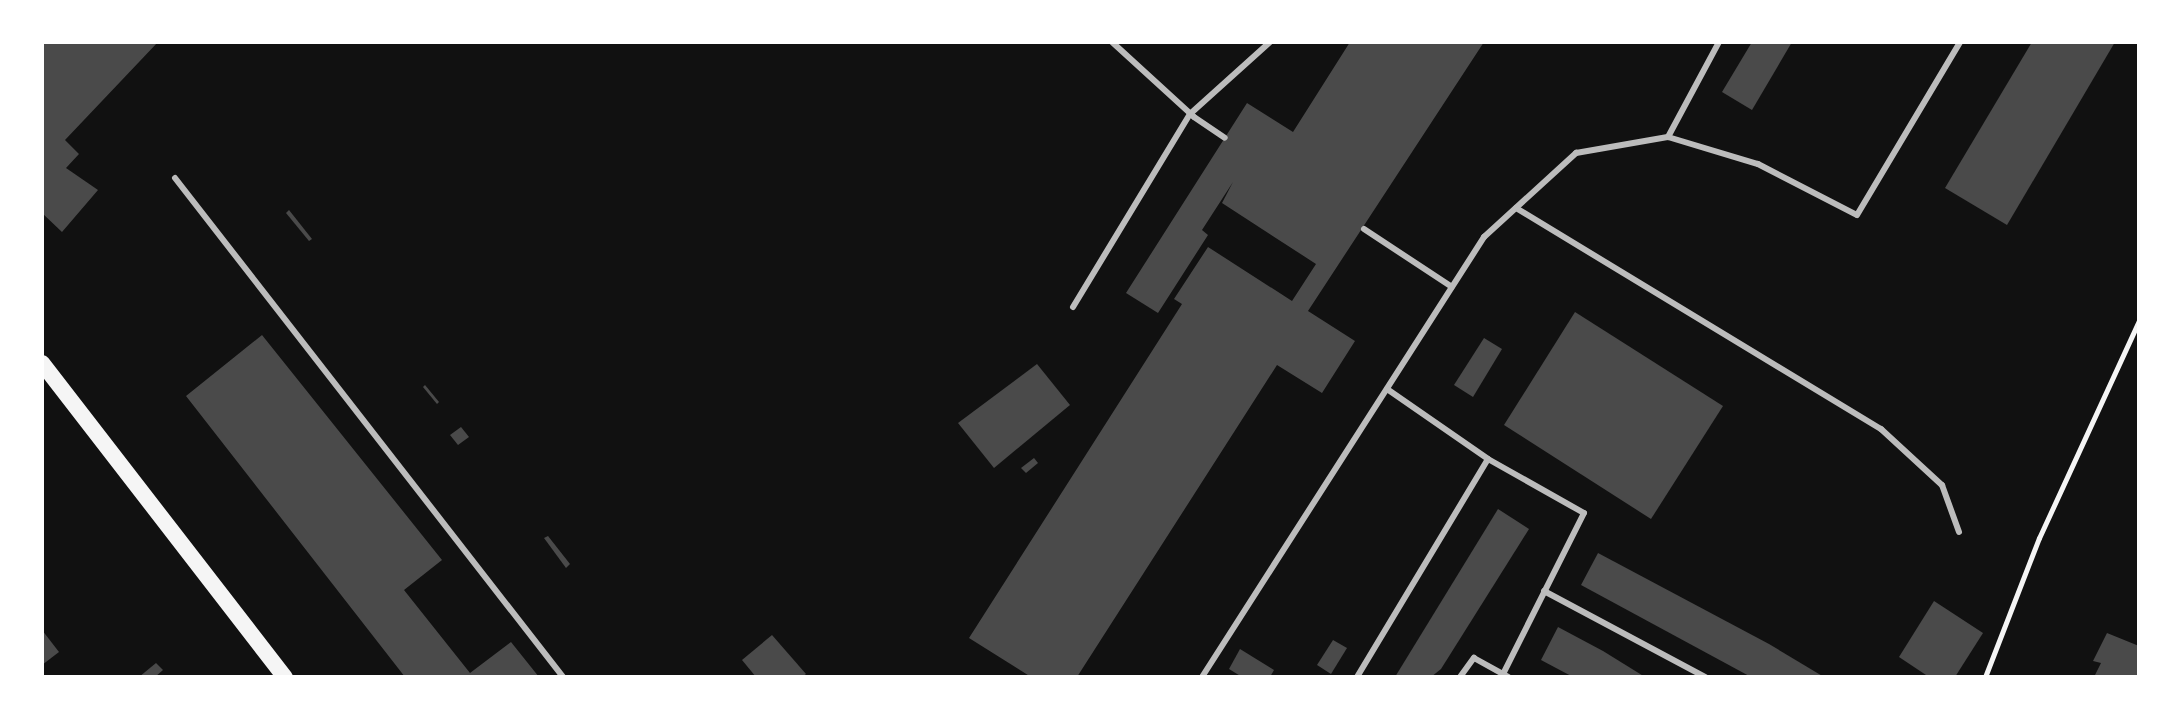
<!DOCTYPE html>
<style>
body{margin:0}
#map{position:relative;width:2181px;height:719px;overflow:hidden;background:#111;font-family:Quicksand,sans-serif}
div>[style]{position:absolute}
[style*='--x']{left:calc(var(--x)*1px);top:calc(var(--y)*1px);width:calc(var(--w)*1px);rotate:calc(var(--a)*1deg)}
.building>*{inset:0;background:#4a4a4a}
.path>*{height:5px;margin:-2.5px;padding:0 2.5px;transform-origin:2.5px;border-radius:2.5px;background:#f5f5f5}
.service>*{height:6px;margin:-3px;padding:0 3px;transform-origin:3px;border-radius:3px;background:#bcbcbc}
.secondary>*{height:16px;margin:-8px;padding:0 8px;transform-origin:8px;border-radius:8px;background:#f5f5f5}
span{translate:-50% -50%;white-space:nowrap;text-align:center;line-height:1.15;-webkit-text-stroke:6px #fff;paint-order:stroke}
.frame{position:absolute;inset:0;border:44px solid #fff;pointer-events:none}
</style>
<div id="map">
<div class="building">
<i style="clip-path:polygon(42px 42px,158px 42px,65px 140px,79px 154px,66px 168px,98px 190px,62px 232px,42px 213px)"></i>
<i style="clip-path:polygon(1350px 42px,1484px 42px,1308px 311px,1355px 341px,1322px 393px,1277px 365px,1077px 677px,1031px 677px,969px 638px,1182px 304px,1174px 299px,1208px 247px,1292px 301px,1316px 264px,1222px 203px,1233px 182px,1202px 230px,1208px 235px,1158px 313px,1126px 293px,1247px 103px,1293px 132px)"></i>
<i style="clip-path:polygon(1752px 42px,1792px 42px,1752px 110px,1722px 92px)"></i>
<i style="clip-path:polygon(2032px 42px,2115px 42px,2007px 225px,1945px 188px)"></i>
<i style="clip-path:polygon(289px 210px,312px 239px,309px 241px,286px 213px)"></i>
<i style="clip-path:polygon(1575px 312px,1723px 406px,1651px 519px,1504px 425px)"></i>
<i style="clip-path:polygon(262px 335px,442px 560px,404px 590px,470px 673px,511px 642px,539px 677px,405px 677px,186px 396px)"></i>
<i style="clip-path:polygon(1484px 338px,1502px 349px,1473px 397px,1454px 385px)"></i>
<i style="clip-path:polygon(1037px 364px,1070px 405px,994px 468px,958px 423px)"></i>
<i style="clip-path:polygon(425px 385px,439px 402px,437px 404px,423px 387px)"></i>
<i style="clip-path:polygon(461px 427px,469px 437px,458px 445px,450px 435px)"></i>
<i style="clip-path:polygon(1034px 458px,1038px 463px,1026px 473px,1021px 468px)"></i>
<i style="clip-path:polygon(1498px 509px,1529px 529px,1441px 669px,1431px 677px,1395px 677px)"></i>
<i style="clip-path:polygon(548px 536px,570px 564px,566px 568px,544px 538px)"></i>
<i style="clip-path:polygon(1598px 553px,1769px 644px,1824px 677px,1751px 677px,1581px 585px)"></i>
<i style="clip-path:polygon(1934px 601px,1983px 633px,1955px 677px,1929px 677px,1899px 657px)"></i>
<i style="clip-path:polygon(1558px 627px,1603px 651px,1645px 677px,1573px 677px,1541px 660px)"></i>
<i style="clip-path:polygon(42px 630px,59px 652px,42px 665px)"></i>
<i style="clip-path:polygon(2107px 633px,2139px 646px,2139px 677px,2094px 677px,2101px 663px,2093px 661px)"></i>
<i style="clip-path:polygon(772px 635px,806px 674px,802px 677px,756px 677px,742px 660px)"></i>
<i style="clip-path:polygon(1333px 640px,1347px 648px,1331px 674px,1317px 665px)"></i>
<i style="clip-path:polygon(1240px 649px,1274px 670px,1270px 677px,1242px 677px,1229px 669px)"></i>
<i style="clip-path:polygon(156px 663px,163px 670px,155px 677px,139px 677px)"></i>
</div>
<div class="path">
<i style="--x:1985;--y:677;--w:149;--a:-68.8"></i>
<i style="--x:2039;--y:538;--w:239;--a:-65.3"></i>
</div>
<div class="service">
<i style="--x:1112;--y:42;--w:111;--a:42.4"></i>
<i style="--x:1194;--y:117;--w:37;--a:34"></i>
<i style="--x:1668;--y:137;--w:108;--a:-61.8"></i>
<i style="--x:175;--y:178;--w:632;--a:52.13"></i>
<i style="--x:1516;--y:208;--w:427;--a:31.2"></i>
<i style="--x:1881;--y:429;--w:83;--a:42.6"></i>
<i style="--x:1942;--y:485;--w:50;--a:70.1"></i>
<i style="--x:1364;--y:229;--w:105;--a:33.4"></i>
<i style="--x:1073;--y:307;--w:226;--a:-58.8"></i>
<i style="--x:1190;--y:114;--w:108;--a:-42"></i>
<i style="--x:1387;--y:389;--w:123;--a:34.7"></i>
<i style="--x:1544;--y:591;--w:183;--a:28.1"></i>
<i style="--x:1202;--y:677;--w:523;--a:-57.34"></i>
<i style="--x:1484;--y:237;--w:125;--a:-42.4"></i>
<i style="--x:1576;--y:153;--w:93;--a:-9.9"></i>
<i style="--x:1668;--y:137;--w:94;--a:16.7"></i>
<i style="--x:1758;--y:164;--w:111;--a:27.3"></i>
<i style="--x:1857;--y:215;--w:201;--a:-59.2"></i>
<i style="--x:1357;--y:677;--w:254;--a:-59"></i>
<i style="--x:1488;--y:459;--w:110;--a:29.4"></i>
<i style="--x:1584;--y:513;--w:180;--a:116.7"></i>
<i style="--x:1460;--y:677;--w:24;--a:-54"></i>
<i style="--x:1474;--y:658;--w:39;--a:29"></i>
</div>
<div class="secondary">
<i style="--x:42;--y:363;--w:397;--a:52.3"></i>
</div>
<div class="frame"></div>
</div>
